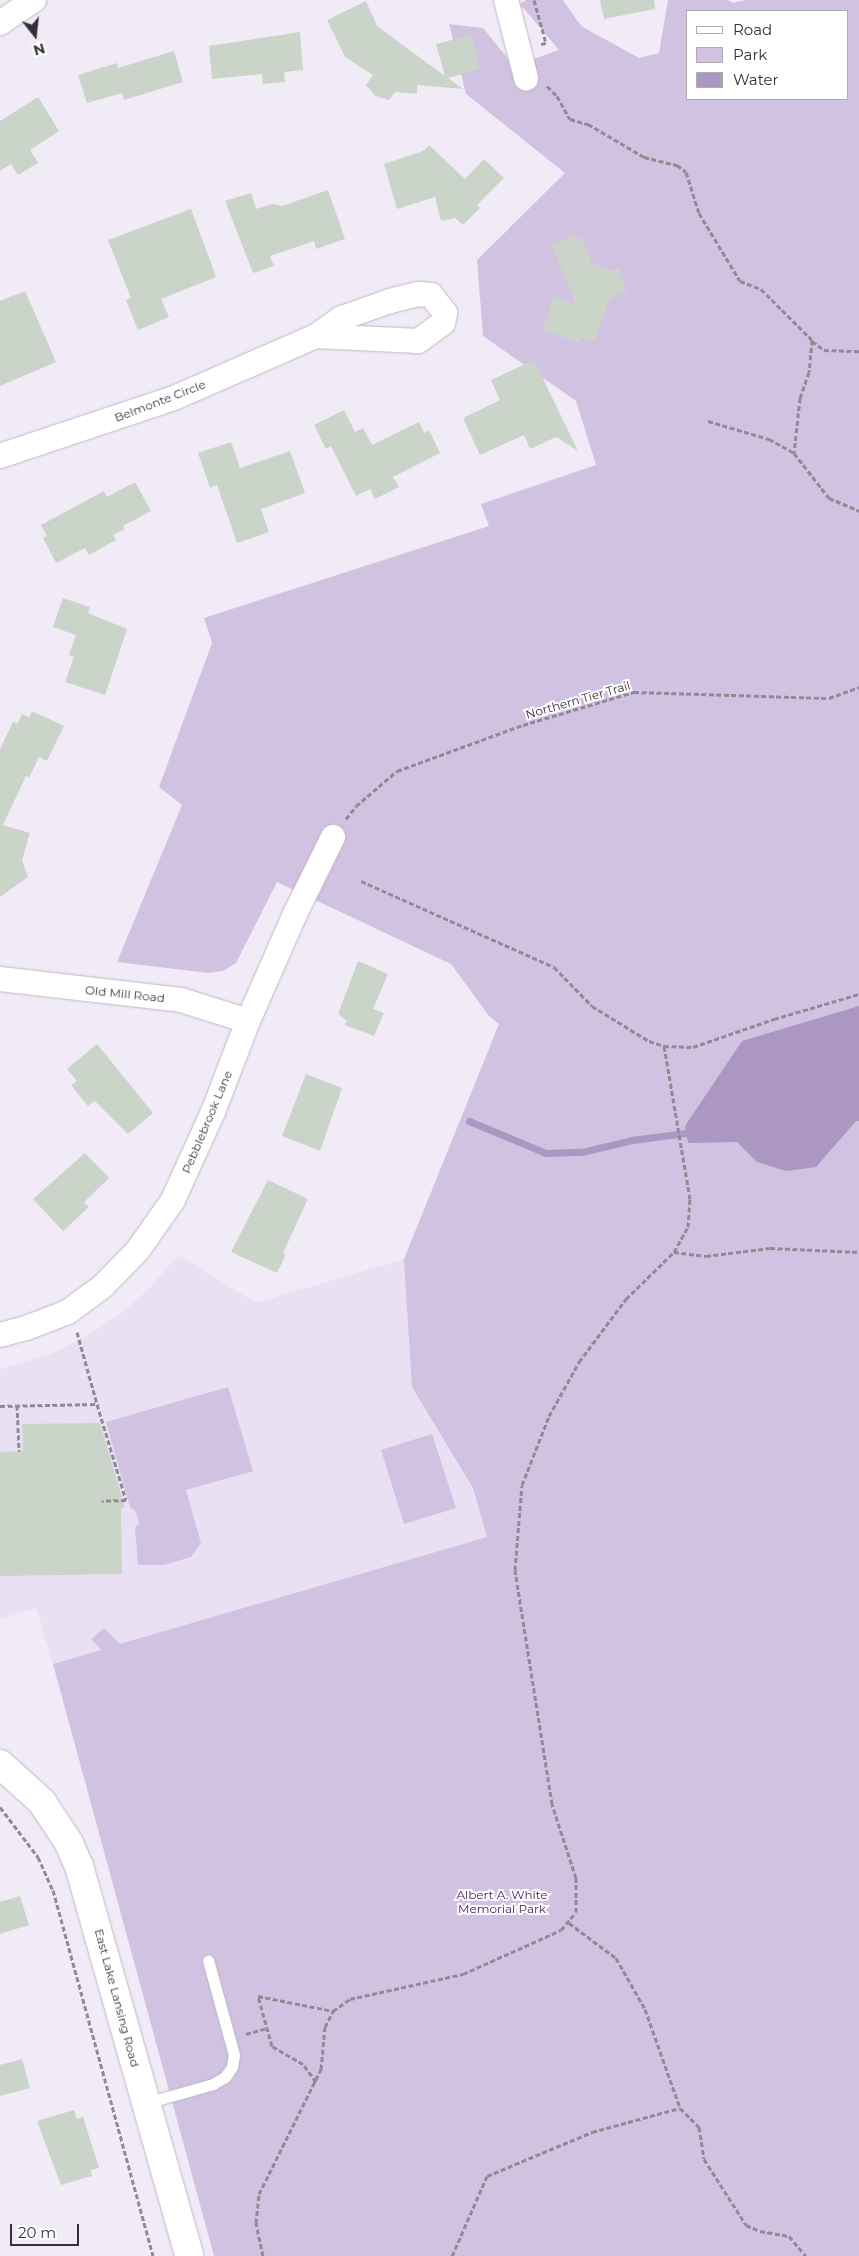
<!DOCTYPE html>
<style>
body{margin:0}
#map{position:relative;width:859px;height:2256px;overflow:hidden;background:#f1ebf8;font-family:Montserrat,sans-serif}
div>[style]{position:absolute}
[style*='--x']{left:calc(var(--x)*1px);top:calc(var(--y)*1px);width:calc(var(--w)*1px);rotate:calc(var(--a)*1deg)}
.built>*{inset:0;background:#e9e0f4}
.green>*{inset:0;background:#d1c2e1}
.water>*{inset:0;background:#ac96c2}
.stream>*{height:7px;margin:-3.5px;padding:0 3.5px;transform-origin:3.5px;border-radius:3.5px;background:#ac96c2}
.building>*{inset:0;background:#cbd4c8}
.path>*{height:3px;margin-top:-1.5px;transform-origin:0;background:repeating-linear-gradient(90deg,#8f8b94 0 5px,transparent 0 7.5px)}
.roads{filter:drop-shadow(0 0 1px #bfb9c6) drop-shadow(0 0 1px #bfb9c6)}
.lane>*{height:11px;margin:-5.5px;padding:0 5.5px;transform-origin:5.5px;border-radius:5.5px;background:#fff}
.street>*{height:24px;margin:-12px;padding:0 12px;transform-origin:12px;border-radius:12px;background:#fff}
.secondary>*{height:28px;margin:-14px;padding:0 14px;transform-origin:14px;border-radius:14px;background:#fff}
span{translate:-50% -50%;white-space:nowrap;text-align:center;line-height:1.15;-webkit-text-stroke:4px #fff;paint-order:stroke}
.street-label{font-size:12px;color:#343237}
.park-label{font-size:12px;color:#42245b}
.legend{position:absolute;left:686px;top:10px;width:162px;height:90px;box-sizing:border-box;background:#fff;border:1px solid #aeadaf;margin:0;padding:6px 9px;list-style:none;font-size:15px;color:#343237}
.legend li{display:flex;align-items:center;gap:10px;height:25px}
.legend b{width:25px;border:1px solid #aeadaf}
.north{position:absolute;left:10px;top:10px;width:50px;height:50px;-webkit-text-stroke:4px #fff;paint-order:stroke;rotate:164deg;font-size:14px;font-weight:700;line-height:20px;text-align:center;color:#343237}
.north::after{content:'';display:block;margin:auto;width:18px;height:22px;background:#343237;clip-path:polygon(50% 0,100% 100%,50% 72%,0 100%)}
.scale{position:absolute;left:10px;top:2224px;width:69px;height:22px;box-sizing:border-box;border:2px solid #343237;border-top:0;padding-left:6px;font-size:15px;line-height:18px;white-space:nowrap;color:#343237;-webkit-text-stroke:4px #fff;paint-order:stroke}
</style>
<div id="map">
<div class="built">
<i style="clip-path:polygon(178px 1255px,256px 1303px,404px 1259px,487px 1537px,53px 1664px,36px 1608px,0 1619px,0 1369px,49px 1355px,85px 1337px,119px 1315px,150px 1288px)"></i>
</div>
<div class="green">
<i style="clip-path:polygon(evenodd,526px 0,563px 0,581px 26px,639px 58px,659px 53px,668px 0,728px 0,732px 3px,747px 0,859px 0,859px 2256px,214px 2256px,53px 1664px,101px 1650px,91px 1639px,104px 1628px,120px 1644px,487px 1537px,473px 1488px,412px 1387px,404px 1259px,499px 1024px,489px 1016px,451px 964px,277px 882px,236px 963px,223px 971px,209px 973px,117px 962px,182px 805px,159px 787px,212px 643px,204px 618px,489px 526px,481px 504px,596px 465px,576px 401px,483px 336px,477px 260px,565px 173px,466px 94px,449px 24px,483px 28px,514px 66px,559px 50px,520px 4px,526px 0,688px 11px,848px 11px,848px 99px,688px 99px,688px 11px)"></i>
<i style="clip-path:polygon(228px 1387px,253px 1471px,186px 1490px,201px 1543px,191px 1557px,164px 1565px,138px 1565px,135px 1528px,139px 1523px,136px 1512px,130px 1507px,106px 1422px)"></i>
<i style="clip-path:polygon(432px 1434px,456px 1508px,404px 1524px,381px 1450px)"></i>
</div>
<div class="water">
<i style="clip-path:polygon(859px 1006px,859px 1121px,856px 1121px,816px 1167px,786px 1171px,757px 1162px,737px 1142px,688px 1143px,685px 1126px,742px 1041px)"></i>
</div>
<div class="stream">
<i style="--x:469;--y:1121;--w:83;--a:22.6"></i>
<i style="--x:546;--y:1153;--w:36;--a:-2"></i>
<i style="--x:582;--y:1152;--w:51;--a:-13.5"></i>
<i style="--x:632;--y:1140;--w:54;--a:-7.4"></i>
</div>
<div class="building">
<i style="clip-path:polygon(600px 0,654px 0,655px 9px,604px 19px)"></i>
<i style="clip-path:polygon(366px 1px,377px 26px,445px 76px,436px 44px,471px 35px,480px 69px,448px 78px,463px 89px,417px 85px,417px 94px,395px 92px,389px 100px,375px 96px,366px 85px,373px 75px,345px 57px,327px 20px)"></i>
<i style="clip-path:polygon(300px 32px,303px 70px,284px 72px,285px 82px,263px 84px,262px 74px,212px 79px,209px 46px)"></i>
<i style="clip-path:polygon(174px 51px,183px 82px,124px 100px,122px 93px,87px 103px,78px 75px,117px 63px,118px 68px)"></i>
<i style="clip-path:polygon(38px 97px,59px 131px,30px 150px,38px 163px,18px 175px,11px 164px,0 171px,0 121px)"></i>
<i style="clip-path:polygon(429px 145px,465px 179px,484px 159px,504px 178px,477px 205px,480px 208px,463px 225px,455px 218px,441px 221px,435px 197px,397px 209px,384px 164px,423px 151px)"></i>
<i style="clip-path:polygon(328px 190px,345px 239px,316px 249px,314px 241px,270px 256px,274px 266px,253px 273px,225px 201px,251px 193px,256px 209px,273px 204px,282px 206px)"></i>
<i style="clip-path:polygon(191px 209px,216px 277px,161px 299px,169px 317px,138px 330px,126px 300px,131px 298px,108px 240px)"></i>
<i style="clip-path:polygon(573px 236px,582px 238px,592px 263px,612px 271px,618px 268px,627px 291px,610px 298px,594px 342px,582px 338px,580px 343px,543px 330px,553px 296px,576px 304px,551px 245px)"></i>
<i style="clip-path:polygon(25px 291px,56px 362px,0 386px,0 301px)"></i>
<i style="clip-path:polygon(534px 360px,578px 451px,556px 437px,530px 449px,524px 435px,480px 455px,463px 418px,500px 400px,491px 380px)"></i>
<i style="clip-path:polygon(344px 410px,355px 432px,363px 428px,372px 445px,419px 422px,424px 433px,429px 430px,440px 453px,393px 477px,399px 487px,375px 499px,370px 489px,356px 496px,331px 446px,326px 449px,314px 425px)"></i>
<i style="clip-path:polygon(231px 442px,240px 468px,290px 451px,305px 493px,261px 509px,269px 532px,237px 543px,217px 485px,210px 488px,198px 453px)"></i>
<i style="clip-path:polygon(135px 482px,151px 511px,123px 526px,125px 529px,113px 535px,116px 540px,89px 555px,85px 548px,56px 563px,43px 538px,47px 536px,41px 525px,104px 491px,107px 497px)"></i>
<i style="clip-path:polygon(63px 598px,90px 607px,88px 613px,127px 629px,105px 695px,65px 682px,74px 657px,69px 655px,76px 635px,53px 627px)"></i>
<i style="clip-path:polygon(32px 711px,64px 726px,47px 761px,39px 757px,29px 778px,26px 776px,3px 825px,30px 833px,22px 860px,28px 877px,0 897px,0 749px,13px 722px,17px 724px,22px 714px,29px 717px)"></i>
<i style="clip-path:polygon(358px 961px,388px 974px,373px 1009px,384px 1013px,374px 1036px,345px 1025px,347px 1021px,338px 1014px)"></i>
<i style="clip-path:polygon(97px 1044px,153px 1113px,128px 1134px,95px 1101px,88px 1106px,71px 1085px,77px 1081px,67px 1069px)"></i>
<i style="clip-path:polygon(306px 1074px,342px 1088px,320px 1151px,282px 1136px)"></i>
<i style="clip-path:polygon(85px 1153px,109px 1178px,84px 1202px,89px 1207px,63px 1231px,33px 1199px)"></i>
<i style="clip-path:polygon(268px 1180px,308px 1199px,283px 1253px,286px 1254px,277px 1273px,231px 1252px)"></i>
<i style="clip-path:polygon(100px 1423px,125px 1508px,121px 1508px,122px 1574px,0 1576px,0 1452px,23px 1451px,22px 1424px)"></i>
<i style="clip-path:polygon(20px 1896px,29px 1925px,0 1934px,0 1902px)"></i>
<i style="clip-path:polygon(22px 2059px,30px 2088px,0 2096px,0 2065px)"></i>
<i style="clip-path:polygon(74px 2110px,77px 2119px,83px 2117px,99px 2168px,91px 2170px,92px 2176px,61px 2185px,37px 2121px)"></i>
</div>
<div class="path">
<i style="--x:534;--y:0;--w:45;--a:74.4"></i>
<i style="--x:546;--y:43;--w:5;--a:169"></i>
<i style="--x:547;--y:86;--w:14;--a:45"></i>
<i style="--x:557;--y:96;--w:26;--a:61"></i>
<i style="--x:570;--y:119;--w:19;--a:16"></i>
<i style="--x:588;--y:124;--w:65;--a:30.5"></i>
<i style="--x:644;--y:157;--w:34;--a:14"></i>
<i style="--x:677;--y:165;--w:11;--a:38"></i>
<i style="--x:686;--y:172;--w:43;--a:72.4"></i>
<i style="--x:699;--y:213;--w:79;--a:58.9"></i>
<i style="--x:740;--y:281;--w:22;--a:21"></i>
<i style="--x:761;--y:289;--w:72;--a:45"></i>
<i style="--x:812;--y:340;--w:32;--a:95"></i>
<i style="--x:809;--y:372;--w:28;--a:109"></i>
<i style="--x:800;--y:398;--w:55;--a:96.2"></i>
<i style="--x:812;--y:341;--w:15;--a:37"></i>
<i style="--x:824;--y:350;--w:35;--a:2"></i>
<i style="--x:708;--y:421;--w:64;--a:16.4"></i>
<i style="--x:769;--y:439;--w:29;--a:29"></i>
<i style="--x:794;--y:453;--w:57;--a:52.1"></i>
<i style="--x:829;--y:498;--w:33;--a:23"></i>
<i style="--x:346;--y:819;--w:16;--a:-52"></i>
<i style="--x:356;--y:806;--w:54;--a:-40.5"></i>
<i style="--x:397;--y:771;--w:134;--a:-20.1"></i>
<i style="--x:523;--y:725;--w:116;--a:-16.6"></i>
<i style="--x:634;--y:692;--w:195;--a:1.8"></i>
<i style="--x:829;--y:698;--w:32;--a:-20"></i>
<i style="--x:361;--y:881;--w:211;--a:24"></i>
<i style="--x:554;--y:967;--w:54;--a:45.7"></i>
<i style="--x:592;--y:1006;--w:67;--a:31.6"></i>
<i style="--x:649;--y:1041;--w:16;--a:18"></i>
<i style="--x:664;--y:1046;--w:29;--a:2"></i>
<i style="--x:693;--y:1047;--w:86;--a:-19.1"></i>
<i style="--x:774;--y:1019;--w:89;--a:-16.4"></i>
<i style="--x:674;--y:1252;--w:32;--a:7"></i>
<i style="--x:706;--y:1256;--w:64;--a:-7.1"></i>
<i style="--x:770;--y:1248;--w:89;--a:2.6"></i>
<i style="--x:77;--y:1332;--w:75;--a:74.5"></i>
<i style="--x:17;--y:1405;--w:46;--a:87.5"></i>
<i style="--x:0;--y:1406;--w:97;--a:-1.2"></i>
<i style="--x:97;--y:1404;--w:100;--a:73.2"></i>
<i style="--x:126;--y:1500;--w:24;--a:178"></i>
<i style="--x:0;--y:1807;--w:63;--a:52.8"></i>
<i style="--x:38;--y:1857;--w:36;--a:66"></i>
<i style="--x:53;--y:1890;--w:379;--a:74.7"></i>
<i style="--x:569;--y:1923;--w:59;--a:36.7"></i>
<i style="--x:616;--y:1958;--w:59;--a:60.4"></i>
<i style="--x:645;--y:2009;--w:105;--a:70.5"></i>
<i style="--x:680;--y:2108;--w:27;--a:45"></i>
<i style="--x:699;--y:2127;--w:32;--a:81"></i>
<i style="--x:704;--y:2159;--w:78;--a:57.5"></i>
<i style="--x:746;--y:2225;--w:15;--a:23"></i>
<i style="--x:760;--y:2231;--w:29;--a:10"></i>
<i style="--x:789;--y:2236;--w:26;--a:50"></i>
<i style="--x:246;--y:2034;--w:22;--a:-16"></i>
<i style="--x:316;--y:2082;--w:22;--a:-126"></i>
<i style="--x:303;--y:2064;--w:36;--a:-150"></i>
<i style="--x:272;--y:2046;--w:52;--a:-105.6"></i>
<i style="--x:258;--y:1996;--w:76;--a:11.3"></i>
<i style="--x:263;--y:2256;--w:34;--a:-102"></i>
<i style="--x:256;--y:2223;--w:29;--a:-84"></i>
<i style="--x:259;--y:2194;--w:140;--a:-63.6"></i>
<i style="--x:321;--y:2069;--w:42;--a:-84.6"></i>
<i style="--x:325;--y:2027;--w:18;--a:-63"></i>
<i style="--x:333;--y:2011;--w:21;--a:-35"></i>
<i style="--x:350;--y:1999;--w:116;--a:-12.5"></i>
<i style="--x:463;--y:1974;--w:107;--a:-24.2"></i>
<i style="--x:561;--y:1930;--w:23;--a:-50"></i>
<i style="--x:576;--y:1912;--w:34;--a:-90"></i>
<i style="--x:576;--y:1878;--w:78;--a:-108"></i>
<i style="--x:552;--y:1804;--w:237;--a:-99"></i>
<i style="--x:515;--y:1570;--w:85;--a:-85.3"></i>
<i style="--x:522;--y:1485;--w:74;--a:-68.6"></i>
<i style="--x:549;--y:1416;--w:62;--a:-60.9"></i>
<i style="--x:579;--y:1362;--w:79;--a:-53.3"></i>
<i style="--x:626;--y:1299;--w:67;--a:-44.4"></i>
<i style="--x:674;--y:1252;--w:29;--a:-61"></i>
<i style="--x:688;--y:1227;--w:28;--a:-86"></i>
<i style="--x:690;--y:1199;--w:155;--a:-99.6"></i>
<i style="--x:452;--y:2256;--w:87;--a:-66.4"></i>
<i style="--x:487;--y:2176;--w:114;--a:-22.7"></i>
<i style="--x:592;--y:2132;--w:91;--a:-15.3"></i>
</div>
<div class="roads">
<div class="lane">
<i style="--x:146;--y:2103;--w:70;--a:-15.8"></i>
<i style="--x:213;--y:2084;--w:14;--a:-30"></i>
<i style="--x:225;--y:2077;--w:12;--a:-55"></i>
<i style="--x:232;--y:2067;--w:12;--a:-81"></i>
<i style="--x:234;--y:2055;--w:98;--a:-105.3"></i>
</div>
<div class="street">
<i style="--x:506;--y:0;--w:81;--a:75.6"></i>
<i style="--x:0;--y:23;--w:41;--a:-34.1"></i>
<i style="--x:0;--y:456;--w:183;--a:-18.4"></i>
<i style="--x:174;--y:398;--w:155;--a:-23.6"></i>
<i style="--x:316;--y:336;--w:32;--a:-35"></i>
<i style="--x:342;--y:318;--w:51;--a:-19.5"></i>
<i style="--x:390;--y:301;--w:30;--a:-14"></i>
<i style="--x:419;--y:294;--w:12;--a:5"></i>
<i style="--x:431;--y:295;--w:23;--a:52"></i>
<i style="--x:445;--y:313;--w:10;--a:101"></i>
<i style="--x:443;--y:323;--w:31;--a:144"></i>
<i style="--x:418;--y:341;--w:102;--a:-177.2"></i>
<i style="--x:0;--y:979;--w:182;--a:6.6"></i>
<i style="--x:181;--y:1000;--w:70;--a:17.4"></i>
<i style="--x:0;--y:1335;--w:27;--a:-15"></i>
<i style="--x:26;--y:1328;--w:45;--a:-20.9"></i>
<i style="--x:68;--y:1312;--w:44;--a:-36.6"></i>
<i style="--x:103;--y:1286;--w:50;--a:-45.8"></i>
<i style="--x:138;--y:1250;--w:61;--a:-55"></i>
<i style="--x:173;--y:1200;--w:97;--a:-65.6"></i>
<i style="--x:213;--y:1112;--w:97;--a:-69"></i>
<i style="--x:248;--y:1021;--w:117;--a:-66.3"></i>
<i style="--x:295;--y:914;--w:86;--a:-63.7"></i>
</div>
<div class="secondary">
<i style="--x:0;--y:1764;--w:57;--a:42.1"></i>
<i style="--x:42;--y:1802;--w:49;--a:56.6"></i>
<i style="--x:69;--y:1843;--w:25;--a:67"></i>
<i style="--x:79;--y:1866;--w:405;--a:74.2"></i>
</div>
</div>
<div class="street-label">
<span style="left:160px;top:401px;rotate:-21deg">Belmonte Circle</span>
<span style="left:578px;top:700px;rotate:-16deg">Northern Tier Trail</span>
<span style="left:125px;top:994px;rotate:6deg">Old Mill Road</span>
<span style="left:207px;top:1122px;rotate:-67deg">Pebblebrook Lane</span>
<span style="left:117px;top:1998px;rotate:75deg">East Lake Lansing Road</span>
</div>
<div class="park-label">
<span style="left:502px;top:1902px">Albert A. White<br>Memorial Park</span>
</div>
<ul class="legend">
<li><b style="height:6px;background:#fff"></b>Road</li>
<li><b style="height:14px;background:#d1c2e1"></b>Park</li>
<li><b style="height:14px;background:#ac96c2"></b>Water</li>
</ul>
<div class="north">N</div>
<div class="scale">20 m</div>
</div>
